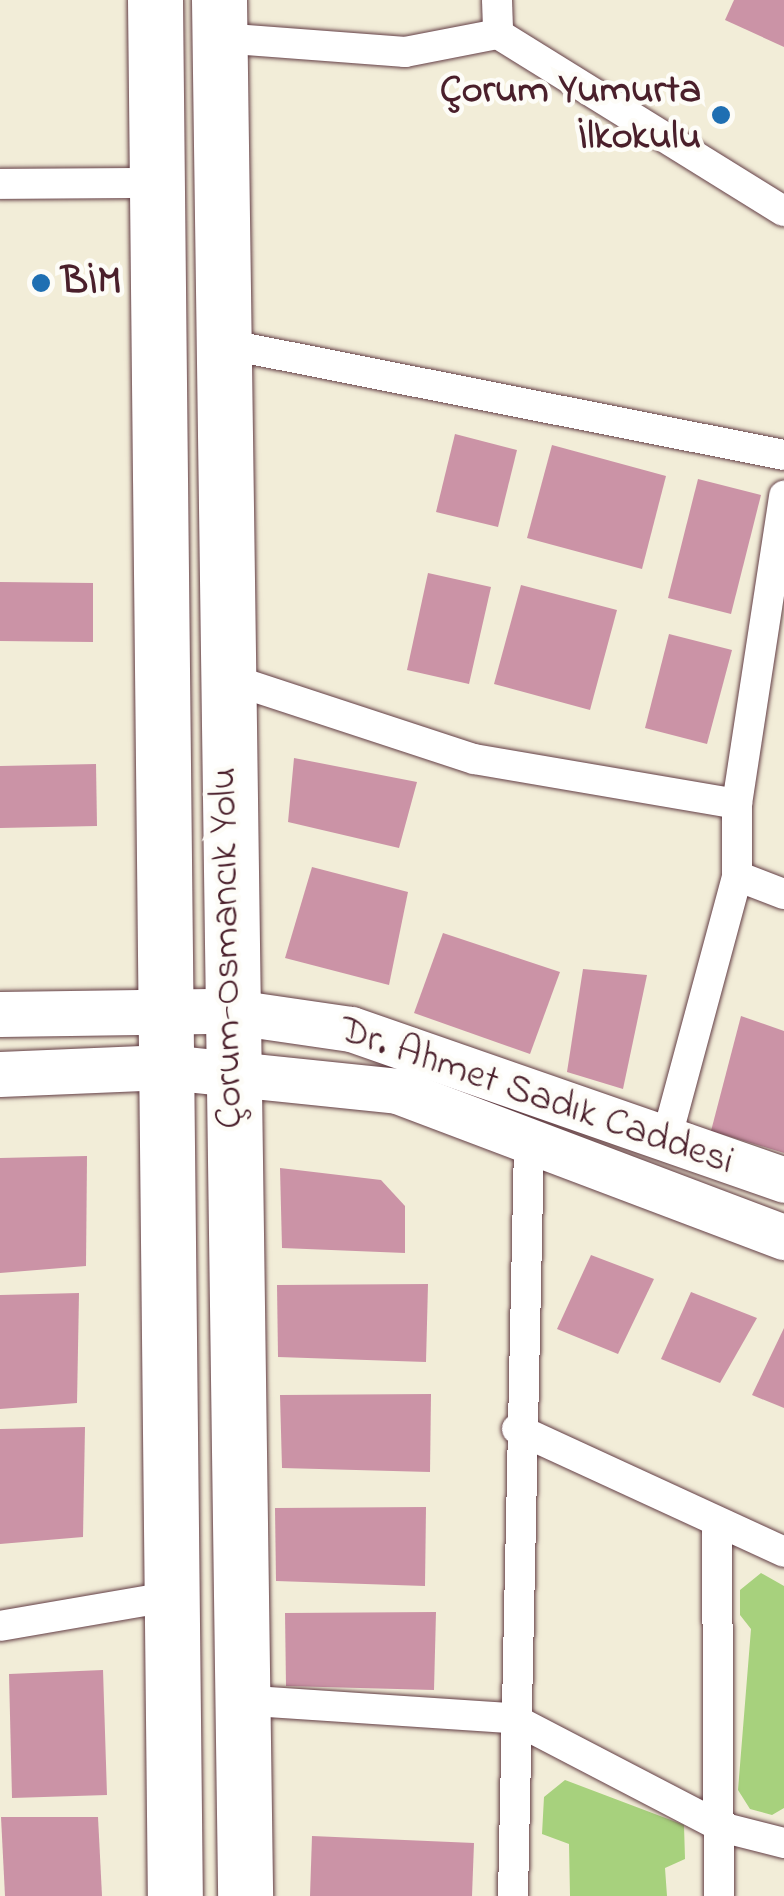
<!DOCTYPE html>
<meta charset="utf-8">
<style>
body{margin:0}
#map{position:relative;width:784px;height:1896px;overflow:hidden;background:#f2edd8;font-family:"Indie Flower",sans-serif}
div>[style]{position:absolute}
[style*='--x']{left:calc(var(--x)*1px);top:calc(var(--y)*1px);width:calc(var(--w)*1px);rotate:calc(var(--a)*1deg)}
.green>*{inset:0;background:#a7d17d}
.building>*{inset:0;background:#cb93a6}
.roads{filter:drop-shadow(0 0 2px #633e45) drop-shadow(0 0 2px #633e45)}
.street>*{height:30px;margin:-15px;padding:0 15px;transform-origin:15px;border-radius:15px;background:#fff}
.secondary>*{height:45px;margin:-22.5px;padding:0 22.5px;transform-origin:22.5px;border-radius:22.5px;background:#fff}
.highway>*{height:55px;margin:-27.5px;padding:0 27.5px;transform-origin:27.5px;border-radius:27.5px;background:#fff}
.dots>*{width:28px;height:28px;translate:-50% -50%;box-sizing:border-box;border:5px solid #fdfcf7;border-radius:50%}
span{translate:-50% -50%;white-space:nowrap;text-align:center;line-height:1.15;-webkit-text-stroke:9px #fdfcf7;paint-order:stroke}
.poi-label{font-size:40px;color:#4a1f2b;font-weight:700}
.right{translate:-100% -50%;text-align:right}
.left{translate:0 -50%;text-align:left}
.street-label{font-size:40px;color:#4a1f2b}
</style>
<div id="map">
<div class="green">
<i style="clip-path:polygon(761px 1573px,784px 1586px,784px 1808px,772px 1815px,750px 1809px,738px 1790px,751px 1629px,740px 1615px,740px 1590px)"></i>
<i style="clip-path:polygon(565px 1780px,684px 1825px,685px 1859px,665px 1868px,667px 1896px,570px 1896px,569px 1844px,542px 1834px,544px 1797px)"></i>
</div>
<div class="building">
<i style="clip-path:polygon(734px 0,784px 0,784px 47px,725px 20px)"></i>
<i style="clip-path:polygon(455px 434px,517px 450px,498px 527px,436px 512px)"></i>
<i style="clip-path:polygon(552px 445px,666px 476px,642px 569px,527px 538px)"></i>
<i style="clip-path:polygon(698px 479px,761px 495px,731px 614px,668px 598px)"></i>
<i style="clip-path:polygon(428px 573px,491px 587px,469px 684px,407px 670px)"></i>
<i style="clip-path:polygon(0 582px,93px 583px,93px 642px,0 641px)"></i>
<i style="clip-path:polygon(521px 585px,617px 610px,590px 710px,494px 684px)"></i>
<i style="clip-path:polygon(669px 634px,732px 650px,707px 744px,645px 728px)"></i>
<i style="clip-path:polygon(294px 758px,417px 782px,399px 848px,288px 822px)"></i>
<i style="clip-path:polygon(96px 764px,97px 826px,0 828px,0 766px)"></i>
<i style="clip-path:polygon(312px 867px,408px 892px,389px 985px,285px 958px)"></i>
<i style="clip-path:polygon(443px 933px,560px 972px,530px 1054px,414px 1013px)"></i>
<i style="clip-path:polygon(583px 969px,647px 975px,623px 1089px,567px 1072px)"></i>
<i style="clip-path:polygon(741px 1016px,784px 1031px,784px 1153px,711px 1131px)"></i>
<i style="clip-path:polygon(87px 1156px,86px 1266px,0 1273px,0 1158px)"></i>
<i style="clip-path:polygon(280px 1168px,381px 1180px,405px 1206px,405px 1253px,282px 1248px)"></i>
<i style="clip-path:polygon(591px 1255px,654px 1279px,618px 1354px,557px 1329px)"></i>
<i style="clip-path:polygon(428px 1284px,426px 1362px,278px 1357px,277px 1285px)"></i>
<i style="clip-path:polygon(691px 1292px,757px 1318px,720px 1383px,661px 1359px)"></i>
<i style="clip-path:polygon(79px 1293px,77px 1403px,0 1409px,0 1295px)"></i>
<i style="clip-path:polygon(784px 1328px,784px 1408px,752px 1395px)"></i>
<i style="clip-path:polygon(431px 1394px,430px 1472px,282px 1468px,280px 1395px)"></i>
<i style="clip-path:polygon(85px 1427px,83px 1537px,0 1544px,0 1429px)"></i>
<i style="clip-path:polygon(426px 1507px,425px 1586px,276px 1581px,275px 1508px)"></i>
<i style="clip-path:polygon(436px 1612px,434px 1690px,286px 1686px,285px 1613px)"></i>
<i style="clip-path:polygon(103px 1670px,107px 1795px,12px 1798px,9px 1674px)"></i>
<i style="clip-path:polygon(1px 1817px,98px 1817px,102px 1896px,5px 1896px)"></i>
<i style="clip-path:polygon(312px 1836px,474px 1843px,472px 1896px,310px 1896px)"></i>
</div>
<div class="roads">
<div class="street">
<i style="--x:497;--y:0;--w:34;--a:88"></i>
<i style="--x:220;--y:38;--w:186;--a:4.3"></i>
<i style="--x:405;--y:52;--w:95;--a:-11"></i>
<i style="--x:498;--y:34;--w:336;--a:31.8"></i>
<i style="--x:0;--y:184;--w:157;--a:-0.4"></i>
<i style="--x:220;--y:343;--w:575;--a:11.23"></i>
<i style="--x:224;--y:677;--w:263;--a:18.2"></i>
<i style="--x:474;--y:759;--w:267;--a:9.7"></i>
<i style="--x:737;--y:876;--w:50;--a:21"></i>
<i style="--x:666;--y:1140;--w:273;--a:-74.9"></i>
<i style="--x:737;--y:876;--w:72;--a:-90"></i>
<i style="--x:737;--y:804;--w:312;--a:-81.3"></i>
<i style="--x:517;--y:1429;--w:294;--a:24.7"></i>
<i style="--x:717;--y:1525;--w:371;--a:89.7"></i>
<i style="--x:0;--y:1626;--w:170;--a:-9.8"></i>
<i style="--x:238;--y:1700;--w:275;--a:3.8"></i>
<i style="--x:512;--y:1718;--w:236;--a:27.5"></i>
<i style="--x:721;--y:1827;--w:65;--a:14.3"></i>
<i style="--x:513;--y:1896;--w:754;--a:-88.78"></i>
</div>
<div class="secondary">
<i style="--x:0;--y:1014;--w:227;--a:-0.8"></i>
<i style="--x:227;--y:1011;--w:125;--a:8.3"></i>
<i style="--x:351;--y:1029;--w:459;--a:19.2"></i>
<i style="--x:0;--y:1074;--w:166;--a:-2.4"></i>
<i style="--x:166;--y:1067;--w:232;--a:5.9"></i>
<i style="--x:397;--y:1091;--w:414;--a:20.7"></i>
</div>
<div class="highway">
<i style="--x:155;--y:0;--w:1896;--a:89.4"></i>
<i style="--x:219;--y:0;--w:1896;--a:89.21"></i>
</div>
</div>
<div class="dots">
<i style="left:721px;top:115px;background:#1f6fb2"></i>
<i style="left:41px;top:283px;background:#1f6fb2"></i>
</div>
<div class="poi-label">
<span class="right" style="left:701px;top:115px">Çorum Yumurta<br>İlkokulu</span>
<span class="left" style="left:61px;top:283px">BİM</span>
</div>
<div class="street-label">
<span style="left:228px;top:948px;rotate:-91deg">Çorum-Osmancık Yolu</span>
<span style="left:536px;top:1097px;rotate:19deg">Dr. Ahmet Sadık Caddesi</span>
</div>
</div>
